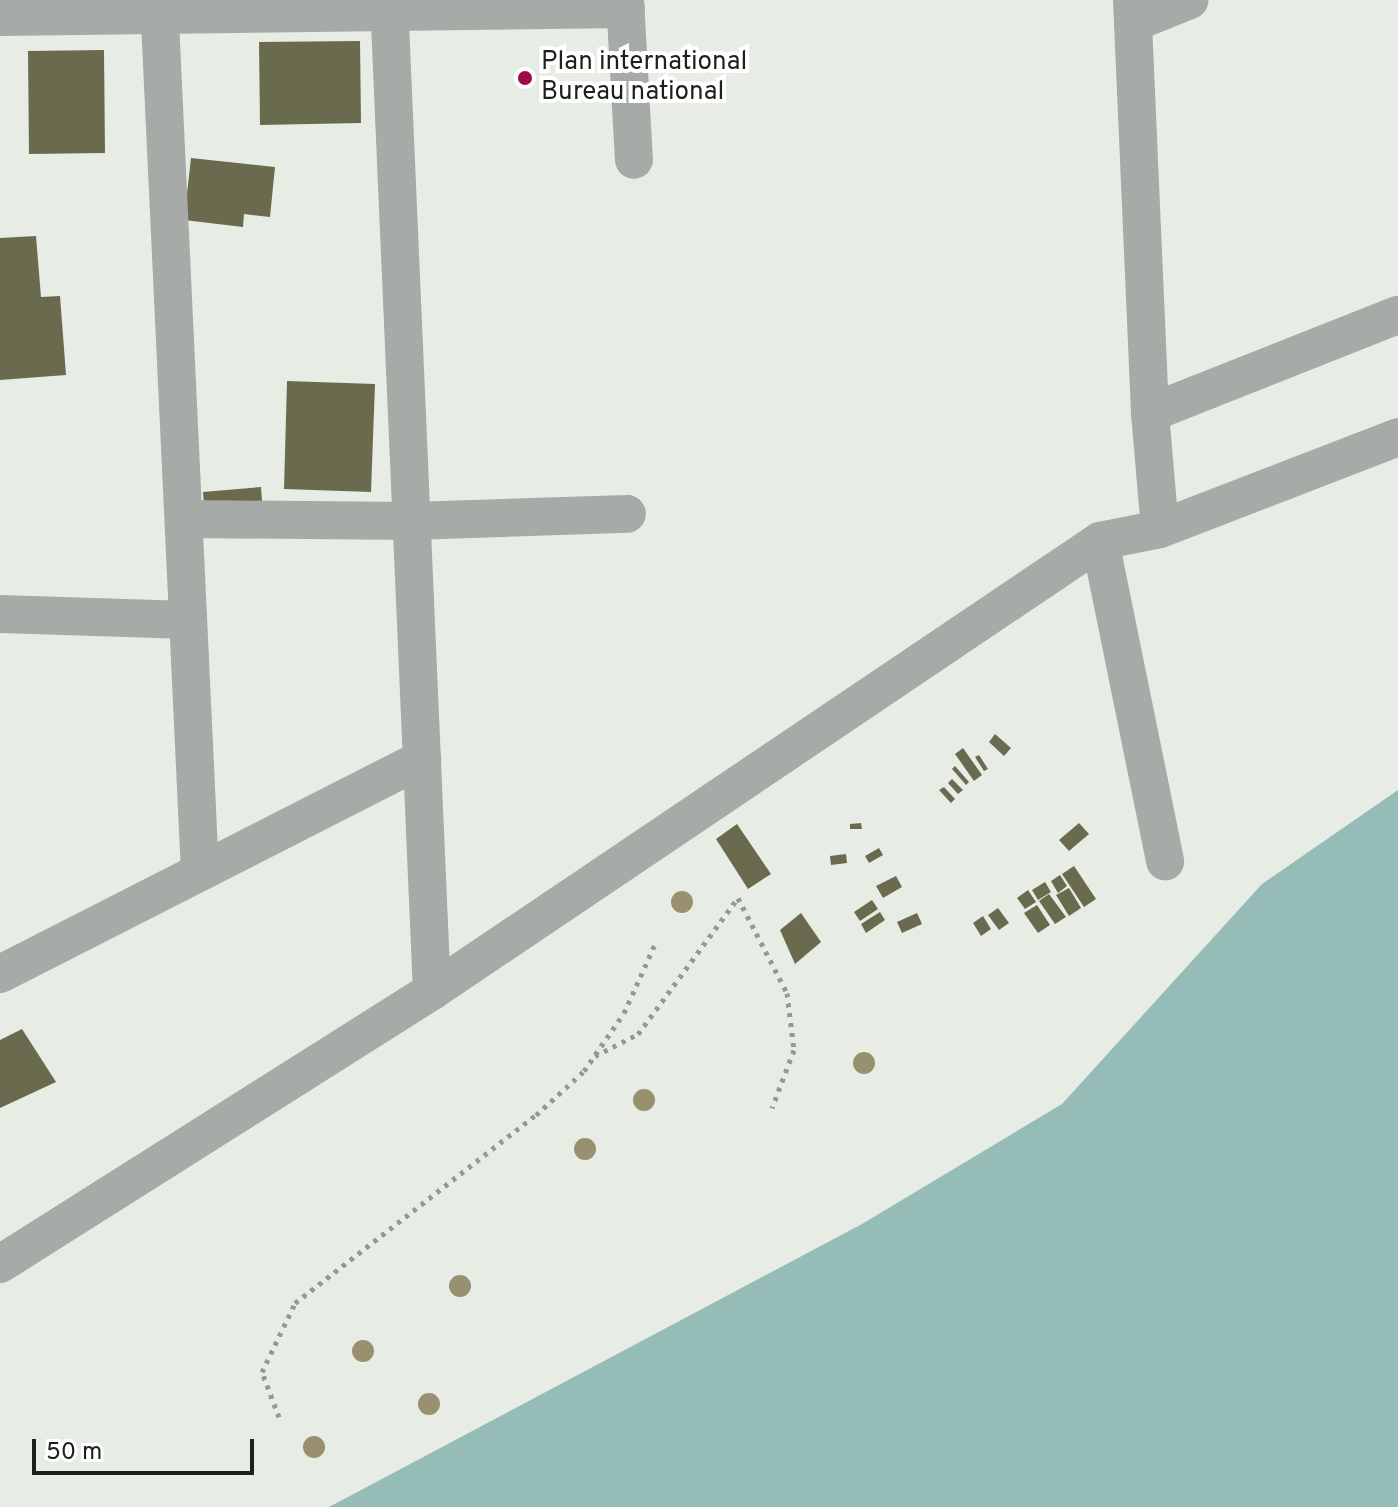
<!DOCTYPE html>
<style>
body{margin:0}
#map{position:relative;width:1398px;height:1507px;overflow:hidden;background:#e7ede4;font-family:Overpass,sans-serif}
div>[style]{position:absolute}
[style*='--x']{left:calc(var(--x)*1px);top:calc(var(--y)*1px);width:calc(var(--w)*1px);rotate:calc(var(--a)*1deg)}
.water>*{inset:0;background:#95bcb7}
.building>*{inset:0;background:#6a6b4e}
.path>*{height:5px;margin-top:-2.5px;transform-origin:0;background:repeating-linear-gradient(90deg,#959992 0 4px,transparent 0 10px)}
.minor>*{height:38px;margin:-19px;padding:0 19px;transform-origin:19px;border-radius:19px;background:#a6aba8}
.trees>*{width:22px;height:22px;margin:-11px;border-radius:50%;background:#99906f}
.dots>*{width:22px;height:22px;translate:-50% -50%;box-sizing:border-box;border:4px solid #fff;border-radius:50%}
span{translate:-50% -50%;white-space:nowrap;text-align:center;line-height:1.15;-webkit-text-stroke:8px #fff;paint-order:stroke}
.poi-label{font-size:26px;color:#1e201c}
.left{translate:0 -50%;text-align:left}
.scale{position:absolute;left:32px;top:1439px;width:222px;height:36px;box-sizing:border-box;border:4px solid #1e201c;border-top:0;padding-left:10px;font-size:24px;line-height:28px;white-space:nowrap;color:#1e201c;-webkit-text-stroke:6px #fff;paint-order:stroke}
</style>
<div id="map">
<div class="water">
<i style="clip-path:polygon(1398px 790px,1398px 1507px,329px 1507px,862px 1224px,1062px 1104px,1262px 884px)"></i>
</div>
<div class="building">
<i style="clip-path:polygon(360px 41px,361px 123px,260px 125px,259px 42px)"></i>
<i style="clip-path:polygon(104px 50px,105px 153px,29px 154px,28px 51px)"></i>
<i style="clip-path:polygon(191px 158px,275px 167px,270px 217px,244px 214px,243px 227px,184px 220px)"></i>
<i style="clip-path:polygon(36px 236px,41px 297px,60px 296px,66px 375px,0 380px,0 238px)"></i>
<i style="clip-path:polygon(287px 381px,375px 384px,371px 492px,284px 489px)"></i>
<i style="clip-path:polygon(261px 487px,262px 501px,204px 505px,203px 492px)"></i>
<i style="clip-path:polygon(995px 734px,1011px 748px,1004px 756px,989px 742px)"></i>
<i style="clip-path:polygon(963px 748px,982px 775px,974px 781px,955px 754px)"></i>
<i style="clip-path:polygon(979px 755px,988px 769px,984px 771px,975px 757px)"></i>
<i style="clip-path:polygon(955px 766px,969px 782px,966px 785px,952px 769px)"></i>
<i style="clip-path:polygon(952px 779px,963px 790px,958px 794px,948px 783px)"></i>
<i style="clip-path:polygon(944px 787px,955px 799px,951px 803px,939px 790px)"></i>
<i style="clip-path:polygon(861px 823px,862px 829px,850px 829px,850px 824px)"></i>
<i style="clip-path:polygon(1079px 823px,1089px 834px,1069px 851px,1059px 840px)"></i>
<i style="clip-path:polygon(737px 824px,771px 874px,748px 889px,716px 839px)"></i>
<i style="clip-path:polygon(879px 848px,883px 855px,869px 863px,865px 856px)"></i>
<i style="clip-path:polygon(846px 854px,847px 863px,831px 865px,830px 856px)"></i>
<i style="clip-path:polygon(1074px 866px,1096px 899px,1084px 907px,1062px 874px)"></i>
<i style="clip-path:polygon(1060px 875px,1067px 886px,1058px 893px,1051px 881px)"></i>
<i style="clip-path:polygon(896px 876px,902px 887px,883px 898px,876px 886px)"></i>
<i style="clip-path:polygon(1045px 882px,1051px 892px,1038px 900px,1032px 890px)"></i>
<i style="clip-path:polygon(1069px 888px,1081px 908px,1069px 916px,1056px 895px)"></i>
<i style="clip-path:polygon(1028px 890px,1036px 902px,1025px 909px,1017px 898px)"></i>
<i style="clip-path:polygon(1049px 894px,1066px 917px,1055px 924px,1039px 901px)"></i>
<i style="clip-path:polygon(872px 900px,878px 909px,860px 921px,854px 912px)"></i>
<i style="clip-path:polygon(1037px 905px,1050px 925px,1038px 933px,1024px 913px)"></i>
<i style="clip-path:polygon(998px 908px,1009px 923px,999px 930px,988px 915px)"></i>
<i style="clip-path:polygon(880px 912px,885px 920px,866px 933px,861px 924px)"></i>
<i style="clip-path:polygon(801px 913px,821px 942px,795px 964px,780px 930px)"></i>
<i style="clip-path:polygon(917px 913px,922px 924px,902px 933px,897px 922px)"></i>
<i style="clip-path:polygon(983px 916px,991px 929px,981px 936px,973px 923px)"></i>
<i style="clip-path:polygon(22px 1029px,56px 1082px,0 1108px,0 1040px)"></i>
</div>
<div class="path">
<i style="--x:595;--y:1056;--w:48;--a:-27.1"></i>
<i style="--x:638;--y:1034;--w:169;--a:-53.7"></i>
<i style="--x:738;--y:898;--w:107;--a:62.7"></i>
<i style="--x:787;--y:993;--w:57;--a:83"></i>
<i style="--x:794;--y:1050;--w:62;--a:110.8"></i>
<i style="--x:279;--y:1417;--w:48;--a:-110.7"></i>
<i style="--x:262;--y:1372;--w:76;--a:-64.4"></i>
<i style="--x:295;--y:1303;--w:306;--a:-38"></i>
<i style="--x:536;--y:1115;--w:65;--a:-42.5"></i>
<i style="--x:584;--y:1071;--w:70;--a:-55.4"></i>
<i style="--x:624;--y:1013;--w:76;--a:-65.8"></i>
</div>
<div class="minor">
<i style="--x:159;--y:0;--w:873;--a:87.31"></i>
<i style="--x:389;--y:0;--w:992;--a:87.52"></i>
<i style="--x:625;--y:0;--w:160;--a:86.8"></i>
<i style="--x:1132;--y:0;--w:413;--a:87.5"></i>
<i style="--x:1150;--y:413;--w:116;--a:85.1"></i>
<i style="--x:0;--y:17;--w:626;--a:-0.73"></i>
<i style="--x:1133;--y:23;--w:61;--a:-22"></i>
<i style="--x:1150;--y:413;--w:267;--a:-21.6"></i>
<i style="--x:184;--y:519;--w:228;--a:0.5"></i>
<i style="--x:412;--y:521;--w:215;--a:-1.9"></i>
<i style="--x:1100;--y:541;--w:327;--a:78.5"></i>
<i style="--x:0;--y:614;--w:188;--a:1.8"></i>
<i style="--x:0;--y:974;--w:474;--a:-27"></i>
<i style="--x:0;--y:1264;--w:511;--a:-32.29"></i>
<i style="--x:432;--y:991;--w:805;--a:-33.97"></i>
<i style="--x:1100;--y:541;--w:61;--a:-11.3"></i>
<i style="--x:1160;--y:529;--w:255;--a:-21.1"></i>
</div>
<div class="trees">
<i style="left:682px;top:902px"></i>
<i style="left:864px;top:1063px"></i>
<i style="left:644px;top:1100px"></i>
<i style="left:585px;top:1149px"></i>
<i style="left:460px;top:1286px"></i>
<i style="left:363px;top:1351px"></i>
<i style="left:429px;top:1404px"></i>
<i style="left:314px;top:1447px"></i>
</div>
<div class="dots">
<i style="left:525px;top:78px;background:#a10849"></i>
</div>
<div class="poi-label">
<span class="left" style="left:541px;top:78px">Plan international<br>Bureau national</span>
</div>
<div class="scale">50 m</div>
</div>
